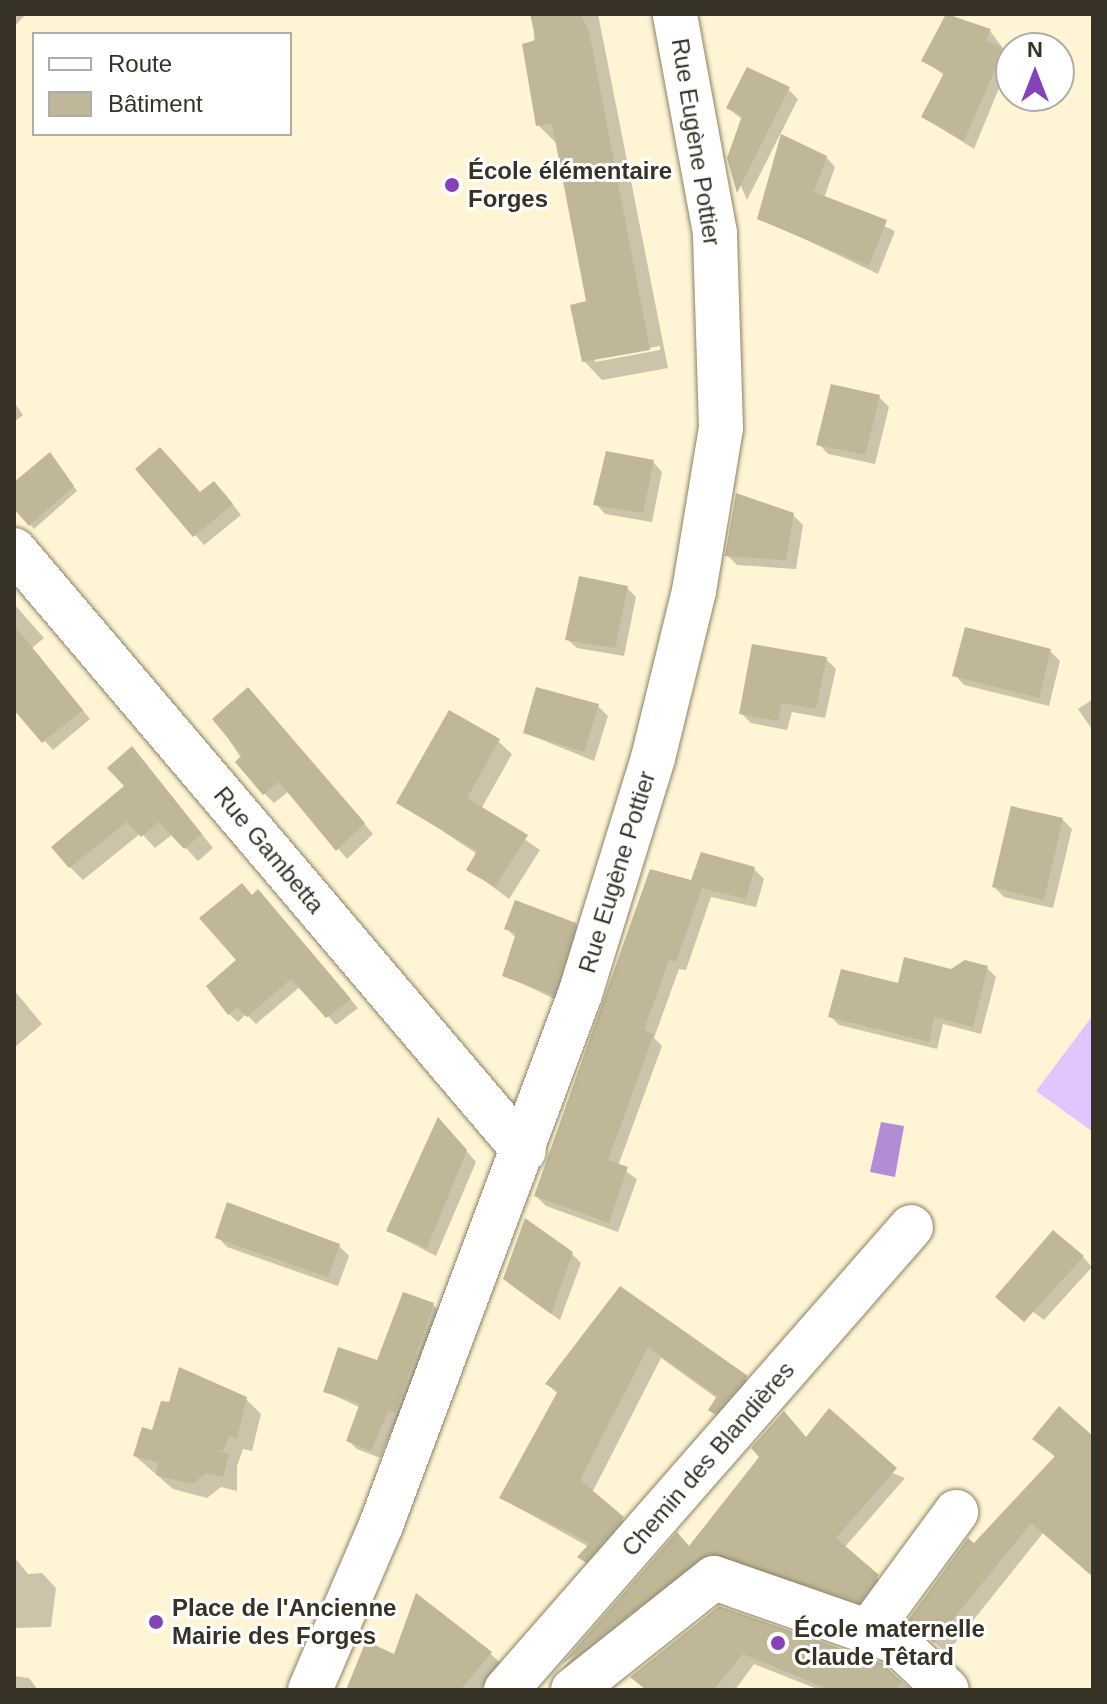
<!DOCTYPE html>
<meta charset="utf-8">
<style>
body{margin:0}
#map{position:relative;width:1107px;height:1704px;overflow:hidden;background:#fff5d5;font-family:Arial,sans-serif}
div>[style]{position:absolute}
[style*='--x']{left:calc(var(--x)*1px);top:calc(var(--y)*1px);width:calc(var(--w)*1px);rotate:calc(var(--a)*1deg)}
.green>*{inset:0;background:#e1c5fe}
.water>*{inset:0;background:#b28dd6}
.shadow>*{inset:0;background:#0003}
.building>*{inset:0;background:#c0b798}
.roads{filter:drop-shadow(0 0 2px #8a8265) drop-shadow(0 0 2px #8a8265)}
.street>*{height:44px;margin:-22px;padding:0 22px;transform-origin:22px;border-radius:22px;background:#fff}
.secondary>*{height:44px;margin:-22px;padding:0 22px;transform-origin:22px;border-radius:22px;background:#fff}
.dots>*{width:22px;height:22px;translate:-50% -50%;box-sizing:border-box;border:4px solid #fff;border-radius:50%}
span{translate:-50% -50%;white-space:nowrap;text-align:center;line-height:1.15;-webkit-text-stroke:6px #fff;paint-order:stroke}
.street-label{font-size:24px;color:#363226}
.poi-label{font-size:24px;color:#363226;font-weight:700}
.left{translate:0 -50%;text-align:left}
.frame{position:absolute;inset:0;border:16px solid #363226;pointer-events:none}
.legend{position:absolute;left:32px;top:32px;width:260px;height:104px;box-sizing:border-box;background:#fff;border:2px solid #afada8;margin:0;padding:10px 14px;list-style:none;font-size:24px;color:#363226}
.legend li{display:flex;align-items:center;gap:16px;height:40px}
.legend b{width:40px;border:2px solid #afada8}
.north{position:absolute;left:995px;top:32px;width:80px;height:80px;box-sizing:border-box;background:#fff;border:2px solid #afada8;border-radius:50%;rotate:0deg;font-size:22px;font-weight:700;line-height:32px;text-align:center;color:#363226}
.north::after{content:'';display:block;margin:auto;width:28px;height:36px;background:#8443b8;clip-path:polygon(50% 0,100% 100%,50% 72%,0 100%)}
</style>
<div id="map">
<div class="green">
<i style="clip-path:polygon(1093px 1015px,1093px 1132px,1036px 1091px)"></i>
</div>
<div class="water">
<i style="clip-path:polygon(881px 1122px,904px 1126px,895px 1177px,870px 1172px)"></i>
</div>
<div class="shadow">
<i style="clip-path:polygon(14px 14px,26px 14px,14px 27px)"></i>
<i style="clip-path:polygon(evenodd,533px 14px,598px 14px,668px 368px,602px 380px,584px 361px,589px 302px,557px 144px,538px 125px,533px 14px,660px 346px,660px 350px,595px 362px,595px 358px,660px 346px)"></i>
<i style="clip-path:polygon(948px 14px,990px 31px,1011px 59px,974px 149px,923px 117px,945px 76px,924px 60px)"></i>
<i style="clip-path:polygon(788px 89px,798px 99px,747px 200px,729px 158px,743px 120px,728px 108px)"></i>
<i style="clip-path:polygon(826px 157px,835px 167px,824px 198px,895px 231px,878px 274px,760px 218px)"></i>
<i style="clip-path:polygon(879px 397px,889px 407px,875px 464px,828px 454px,819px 444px)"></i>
<i style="clip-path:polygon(14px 402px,23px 415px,14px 422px)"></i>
<i style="clip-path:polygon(54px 459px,77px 491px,34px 529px,14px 506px,14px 485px)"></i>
<i style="clip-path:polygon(653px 462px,662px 472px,652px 522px,605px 514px,596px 504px)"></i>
<i style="clip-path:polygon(138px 469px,201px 494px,224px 493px,241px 515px,204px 545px)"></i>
<i style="clip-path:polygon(793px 515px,803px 525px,796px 569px,737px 565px,727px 555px)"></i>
<i style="clip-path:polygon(627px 588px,636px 597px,624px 656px,577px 648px,567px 639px)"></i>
<i style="clip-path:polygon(14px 604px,44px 638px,32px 648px,90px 719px,53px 750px,14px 708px)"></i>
<i style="clip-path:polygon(1050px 651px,1060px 661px,1049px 706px,964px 685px,955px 675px)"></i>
<i style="clip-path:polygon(826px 659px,836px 669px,825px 718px,792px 712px,787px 730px,751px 723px,741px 713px)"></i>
<i style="clip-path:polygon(1093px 699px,1093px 731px,1078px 709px)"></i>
<i style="clip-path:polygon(258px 700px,373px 834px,347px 859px,289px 791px,274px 803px,265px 794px,215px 719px)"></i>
<i style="clip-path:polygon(598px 706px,608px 716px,594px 761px,525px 733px)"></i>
<i style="clip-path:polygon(498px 741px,512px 754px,481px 809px,540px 850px,509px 899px,469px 869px,477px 854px,399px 802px)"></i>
<i style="clip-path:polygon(144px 762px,213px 848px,198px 861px,173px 834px,155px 848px,141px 833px,83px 880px,70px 867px)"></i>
<i style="clip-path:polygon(1062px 819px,1072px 829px,1053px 908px,1004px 897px,994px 887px)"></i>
<i style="clip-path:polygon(754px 869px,764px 879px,756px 907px,711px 897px,686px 970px,679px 969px,654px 1038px,662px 1046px,618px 1166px,637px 1179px,618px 1232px,546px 1206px,536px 1196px,692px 883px)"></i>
<i style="clip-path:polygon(252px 897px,266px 900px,358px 1008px,336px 1025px,301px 986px,256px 1024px,246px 1014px,238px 1022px,229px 1014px)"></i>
<i style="clip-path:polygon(575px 924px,585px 934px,563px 1003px,504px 975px,516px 938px,506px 928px)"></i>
<i style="clip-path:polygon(987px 968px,996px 977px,981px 1034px,943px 1024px,937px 1049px,839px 1025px,830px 1016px,899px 985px)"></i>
<i style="clip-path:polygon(14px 990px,42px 1024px,14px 1048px)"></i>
<i style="clip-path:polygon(448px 1129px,476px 1162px,436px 1256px,388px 1231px)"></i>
<i style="clip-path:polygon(229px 1205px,339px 1246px,349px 1256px,338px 1286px,227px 1247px,218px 1237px)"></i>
<i style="clip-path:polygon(572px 1254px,581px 1263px,560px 1320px,514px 1287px)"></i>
<i style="clip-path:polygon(1083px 1257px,1092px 1267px,1044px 1320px,1015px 1298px)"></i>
<i style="clip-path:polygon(620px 1289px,759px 1389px,723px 1422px,711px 1410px,718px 1399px,661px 1358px,592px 1493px,635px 1530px,592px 1569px,580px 1557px,589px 1547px,501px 1498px,558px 1394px,547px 1384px)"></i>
<i style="clip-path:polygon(433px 1305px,442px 1314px,404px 1421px,397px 1419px,380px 1458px,357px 1449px,348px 1440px,361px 1408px,325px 1391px,378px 1363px)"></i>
<i style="clip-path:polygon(246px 1399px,261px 1414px,252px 1451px,243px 1449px,237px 1466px,237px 1491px,221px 1487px,207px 1498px,173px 1489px,135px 1456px,154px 1433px)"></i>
<i style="clip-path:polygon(1035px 1438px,1093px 1438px,1093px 1576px,1043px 1533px,947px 1653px,922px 1632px,975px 1545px,1056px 1458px)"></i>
<i style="clip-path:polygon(806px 1439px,905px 1478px,844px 1548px,886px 1586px,869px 1610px,719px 1562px,572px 1675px,564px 1667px,677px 1535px,690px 1548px)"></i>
<i style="clip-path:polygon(14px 1557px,28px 1574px,42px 1573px,56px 1588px,51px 1627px,14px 1628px)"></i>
<i style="clip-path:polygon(719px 1608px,881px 1665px,912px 1690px,820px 1690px,754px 1664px,735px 1690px,643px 1690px)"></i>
<i style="clip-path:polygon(490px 1653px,501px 1664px,480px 1690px,350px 1690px,395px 1657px)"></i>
<i style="clip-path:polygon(14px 1676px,29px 1678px,38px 1690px,14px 1690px)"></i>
</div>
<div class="building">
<i style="clip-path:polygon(530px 14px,580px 14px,589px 31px,650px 350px,582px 362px,570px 305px,586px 301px,552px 124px,536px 126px,522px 44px,536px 40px)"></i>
<i style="clip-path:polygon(946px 14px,991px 29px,986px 40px,1004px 49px,964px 141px,921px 117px,944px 73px,921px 61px)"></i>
<i style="clip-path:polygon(747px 67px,790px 87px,737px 193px,727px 158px,742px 116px,726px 108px)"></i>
<i style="clip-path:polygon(781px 134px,827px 156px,814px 192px,887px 220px,869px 266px,757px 219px)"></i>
<i style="clip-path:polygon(831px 384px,880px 395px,865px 455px,816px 445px)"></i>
<i style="clip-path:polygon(160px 447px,200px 492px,214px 481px,233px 504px,193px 537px,135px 469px)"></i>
<i style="clip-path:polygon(606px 451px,654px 460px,643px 513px,593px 505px)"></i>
<i style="clip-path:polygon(50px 452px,74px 486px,29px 526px,14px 509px,14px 482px)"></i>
<i style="clip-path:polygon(736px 493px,794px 513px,786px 560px,725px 556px)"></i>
<i style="clip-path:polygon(579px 576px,628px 586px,615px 648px,565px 640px)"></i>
<i style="clip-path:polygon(14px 625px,83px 710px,42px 743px,14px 710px)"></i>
<i style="clip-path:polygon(965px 627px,1051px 649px,1039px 698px,952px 676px)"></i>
<i style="clip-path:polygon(752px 644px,827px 657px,816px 709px,782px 703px,778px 721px,739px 714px)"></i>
<i style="clip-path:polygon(248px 687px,365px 823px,336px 851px,279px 782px,263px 795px,235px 762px,242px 755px,212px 719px)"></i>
<i style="clip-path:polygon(536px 687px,599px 704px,584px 752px,523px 733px)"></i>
<i style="clip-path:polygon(449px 710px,500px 739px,467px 798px,528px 835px,495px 887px,466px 870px,477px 851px,396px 803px)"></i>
<i style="clip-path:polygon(132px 746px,202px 834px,184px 849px,159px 822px,141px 837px,127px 822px,69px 868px,51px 847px,124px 786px,107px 768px)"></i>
<i style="clip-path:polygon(1011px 806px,1063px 818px,1044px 900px,992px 887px)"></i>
<i style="clip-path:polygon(701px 852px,755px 867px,746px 899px,702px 888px,676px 962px,669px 960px,644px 1030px,654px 1034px,608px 1160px,628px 1167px,609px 1223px,534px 1196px,650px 869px,691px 880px)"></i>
<i style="clip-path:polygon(242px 883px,252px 895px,258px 889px,351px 999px,326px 1018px,291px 979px,247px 1017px,237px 1007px,228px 1015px,206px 986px,236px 960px,199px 918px)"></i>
<i style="clip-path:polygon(515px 900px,576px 923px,553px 995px,502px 976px,516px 933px,504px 929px)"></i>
<i style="clip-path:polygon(904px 957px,951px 969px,965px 960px,988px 966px,973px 1027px,934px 1017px,929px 1042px,828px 1017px,841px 969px,898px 983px)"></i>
<i style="clip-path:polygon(438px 1117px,467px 1150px,427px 1248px,386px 1231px)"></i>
<i style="clip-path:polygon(227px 1202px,340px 1244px,328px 1277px,215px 1238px)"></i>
<i style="clip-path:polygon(525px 1218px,573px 1252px,551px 1314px,503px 1279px)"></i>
<i style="clip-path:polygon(1053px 1230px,1084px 1256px,1024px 1322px,995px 1297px)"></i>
<i style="clip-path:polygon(620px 1286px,748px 1376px,714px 1414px,708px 1410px,717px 1396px,648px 1347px,580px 1480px,624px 1517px,585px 1562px,577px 1557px,590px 1543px,499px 1498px,558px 1391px,545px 1384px)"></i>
<i style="clip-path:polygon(403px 1292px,434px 1303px,395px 1413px,388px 1411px,371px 1451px,346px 1441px,360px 1403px,323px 1392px,338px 1347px,377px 1360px)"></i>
<i style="clip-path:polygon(179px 1367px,247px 1397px,237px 1438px,229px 1436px,223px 1451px,214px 1450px,229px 1454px,223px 1477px,206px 1473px,192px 1484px,156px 1475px,158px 1462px,133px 1456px,142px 1427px,152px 1430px,161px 1401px,169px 1402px)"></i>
<i style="clip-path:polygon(1059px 1406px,1093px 1436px,1093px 1577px,1031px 1523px,934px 1643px,908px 1620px,968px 1538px,974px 1543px,1055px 1456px,1032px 1439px)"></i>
<i style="clip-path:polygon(829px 1408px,897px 1468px,836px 1538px,879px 1575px,859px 1602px,709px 1554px,560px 1666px,677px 1532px,689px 1546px,759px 1457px,751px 1448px,784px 1411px,806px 1437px)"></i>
<i style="clip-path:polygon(416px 1593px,492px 1652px,460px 1690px,346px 1690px,366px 1641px,394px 1654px)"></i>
<i style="clip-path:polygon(719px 1606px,882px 1663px,902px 1682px,896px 1690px,830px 1690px,743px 1654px,713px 1690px,646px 1690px,630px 1677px)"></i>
</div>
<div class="roads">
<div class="street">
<i style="--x:14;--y:550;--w:788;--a:49.68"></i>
<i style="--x:868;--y:1632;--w:149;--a:-53.7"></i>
<i style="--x:310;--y:1690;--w:180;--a:-66.7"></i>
<i style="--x:506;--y:1690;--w:615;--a:-48.82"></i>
<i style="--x:573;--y:1690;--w:180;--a:-38.5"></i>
<i style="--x:714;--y:1578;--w:192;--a:19.2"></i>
<i style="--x:895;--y:1641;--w:71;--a:43.3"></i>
</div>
<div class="secondary">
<i style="--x:381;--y:1525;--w:567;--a:-69.46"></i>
<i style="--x:580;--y:994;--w:247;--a:-72.8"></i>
<i style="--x:653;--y:758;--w:172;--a:-76.2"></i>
<i style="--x:694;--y:591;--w:165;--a:-80.6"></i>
<i style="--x:721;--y:428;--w:195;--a:-91.8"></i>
<i style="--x:715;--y:233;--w:223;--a:-100.4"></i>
</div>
</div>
<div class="dots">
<i style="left:452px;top:185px;background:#8443b8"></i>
<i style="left:156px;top:1622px;background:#8443b8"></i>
<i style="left:778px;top:1643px;background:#8443b8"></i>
</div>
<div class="street-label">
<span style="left:696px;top:142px;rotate:81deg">Rue Eugène Pottier</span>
<span style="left:269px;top:850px;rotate:50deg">Rue Gambetta</span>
<span style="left:617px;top:872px;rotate:-73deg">Rue Eugène Pottier</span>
<span style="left:708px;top:1459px;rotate:-49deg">Chemin des Blandières</span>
</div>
<div class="poi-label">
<span class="left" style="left:468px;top:185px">École élémentaire<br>Forges</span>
<span class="left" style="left:172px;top:1622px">Place de l'Ancienne<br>Mairie des Forges</span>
<span class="left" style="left:794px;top:1643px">École maternelle<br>Claude Têtard</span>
</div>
<div class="frame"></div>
<ul class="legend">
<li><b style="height:10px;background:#fff"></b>Route</li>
<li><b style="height:22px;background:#c0b798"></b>Bâtiment</li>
</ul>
<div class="north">N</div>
</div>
